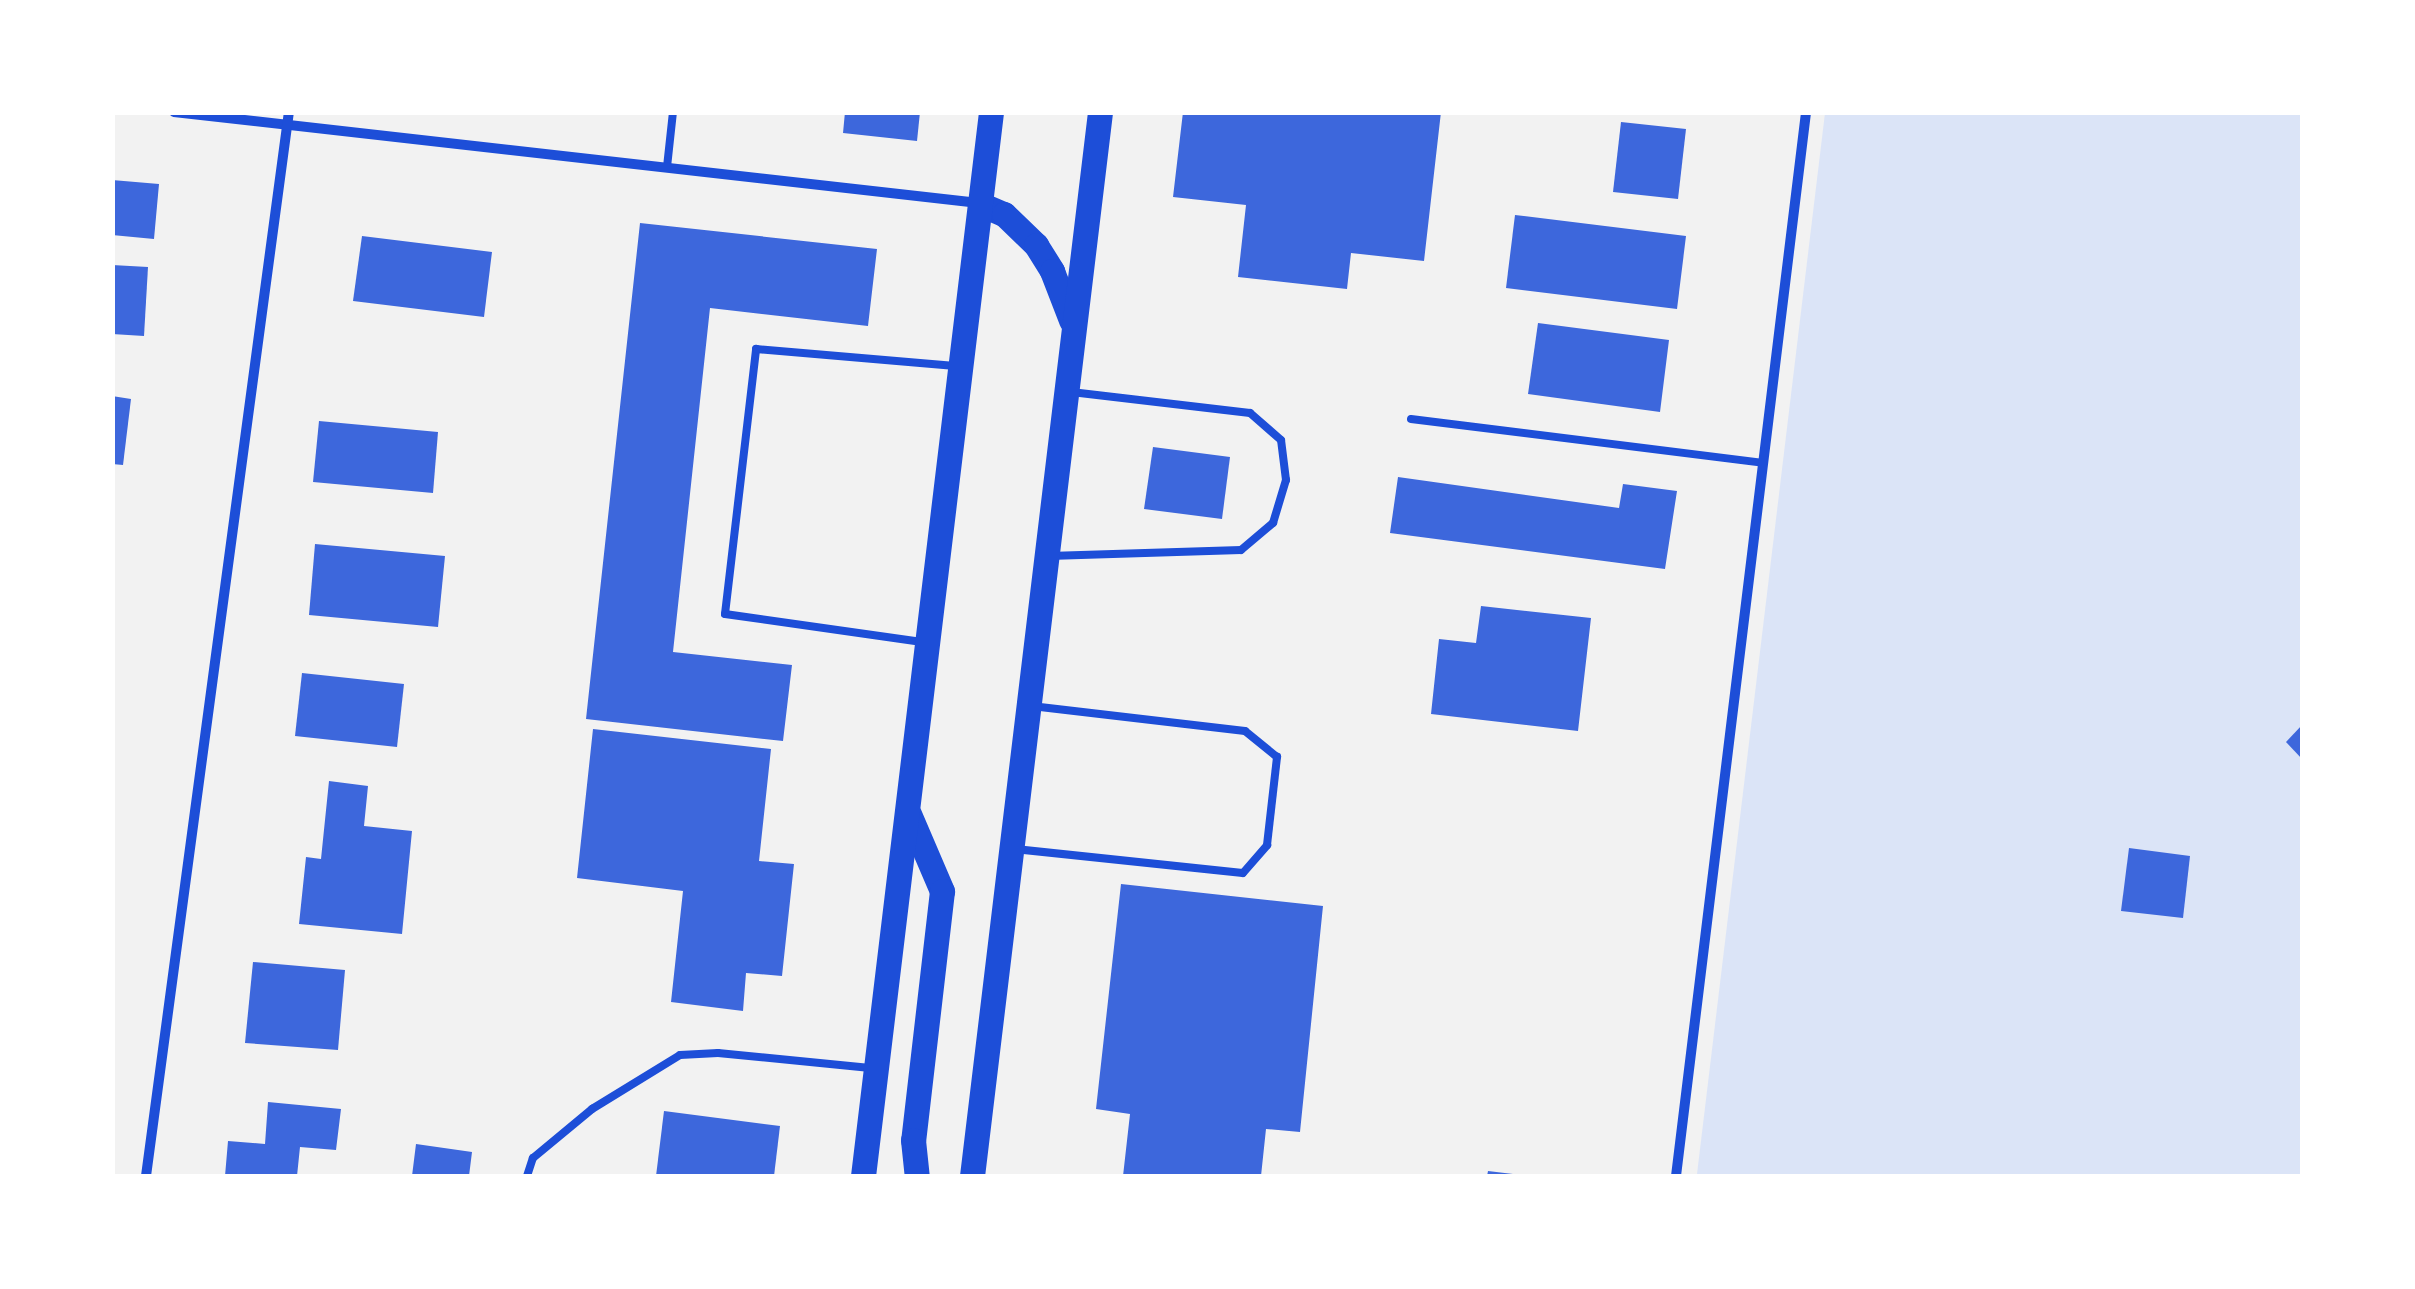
<!DOCTYPE html>
<style>
body{margin:0}
#map{position:relative;width:2415px;height:1289px;overflow:hidden;background:#f2f2f2;font-family:"Roboto Condensed",sans-serif}
div>[style]{position:absolute}
[style*='--x']{left:calc(var(--x)*1px);top:calc(var(--y)*1px);width:calc(var(--w)*1px);rotate:calc(var(--a)*1deg)}
.green>*{inset:0;background:#dbe4f7}
.building>*{inset:0;background:#3d67dc}
.service>*{height:8px;margin:-4px;padding:0 4px;transform-origin:4px;border-radius:4px;background:#1d4ed8}
.minor>*{height:10px;margin:-5px;padding:0 5px;transform-origin:5px;border-radius:5px;background:#1d4ed8}
.primary>*{height:25px;margin:-12.5px;padding:0 12.5px;transform-origin:12.5px;border-radius:12.5px;background:#1d4ed8}
span{translate:-50% -50%;white-space:nowrap;text-align:center;line-height:1.15;-webkit-text-stroke:10px #fff;paint-order:stroke}
.frame{position:absolute;inset:0;border:115px solid #fff;pointer-events:none}
</style>
<div id="map">
<div class="green">
<i style="clip-path:polygon(1825px 113px,2302px 113px,2302px 1176px,1697px 1174px)"></i>
</div>
<div class="building">
<i style="clip-path:polygon(845px 112px,920px 112px,917px 141px,843px 133px)"></i>
<i style="clip-path:polygon(1183px 112px,1441px 112px,1424px 261px,1351px 253px,1347px 289px,1238px 277px,1246px 205px,1173px 197px)"></i>
<i style="clip-path:polygon(1621px 122px,1686px 129px,1678px 199px,1613px 192px)"></i>
<i style="clip-path:polygon(112px 180px,159px 184px,154px 239px,112px 235px)"></i>
<i style="clip-path:polygon(1515px 215px,1686px 236px,1677px 309px,1506px 288px)"></i>
<i style="clip-path:polygon(640px 223px,877px 249px,868px 326px,710px 308px,673px 652px,792px 665px,783px 741px,586px 719px)"></i>
<i style="clip-path:polygon(362px 236px,492px 252px,484px 317px,353px 301px)"></i>
<i style="clip-path:polygon(112px 265px,148px 267px,144px 336px,112px 334px)"></i>
<i style="clip-path:polygon(1538px 323px,1669px 340px,1660px 412px,1528px 394px)"></i>
<i style="clip-path:polygon(112px 396px,131px 399px,123px 465px,112px 464px)"></i>
<i style="clip-path:polygon(319px 421px,438px 432px,433px 493px,313px 482px)"></i>
<i style="clip-path:polygon(1153px 447px,1230px 457px,1222px 519px,1144px 509px)"></i>
<i style="clip-path:polygon(1398px 477px,1619px 508px,1623px 484px,1677px 491px,1665px 569px,1390px 533px)"></i>
<i style="clip-path:polygon(315px 544px,445px 556px,438px 627px,309px 615px)"></i>
<i style="clip-path:polygon(1481px 606px,1591px 618px,1578px 731px,1431px 714px,1439px 639px,1476px 643px)"></i>
<i style="clip-path:polygon(302px 673px,404px 684px,397px 747px,295px 736px)"></i>
<i style="clip-path:polygon(2302px 725px,2302px 759px,2286px 742px)"></i>
<i style="clip-path:polygon(593px 729px,771px 749px,759px 861px,794px 864px,782px 976px,746px 973px,743px 1011px,671px 1002px,683px 891px,577px 878px)"></i>
<i style="clip-path:polygon(329px 781px,368px 786px,364px 826px,412px 831px,402px 934px,299px 924px,306px 857px,321px 859px)"></i>
<i style="clip-path:polygon(2129px 848px,2190px 856px,2183px 918px,2121px 911px)"></i>
<i style="clip-path:polygon(1121px 884px,1323px 906px,1300px 1132px,1266px 1129px,1261px 1176px,1123px 1176px,1130px 1114px,1096px 1109px)"></i>
<i style="clip-path:polygon(253px 962px,345px 970px,338px 1050px,245px 1043px)"></i>
<i style="clip-path:polygon(268px 1102px,341px 1109px,336px 1150px,300px 1147px,297px 1176px,225px 1176px,228px 1141px,265px 1144px)"></i>
<i style="clip-path:polygon(664px 1111px,780px 1126px,774px 1176px,656px 1176px)"></i>
<i style="clip-path:polygon(416px 1144px,472px 1152px,469px 1176px,412px 1176px)"></i>
<i style="clip-path:polygon(1488px 1171px,1513px 1174px,1512px 1176px,1487px 1176px)"></i>
</div>
<div class="service">
<i style="--x:667;--y:167;--w:55;--a:-83.8"></i>
<i style="--x:1411;--y:419;--w:355;--a:7.1"></i>
<i style="--x:1049;--y:556;--w:192;--a:-1.8"></i>
<i style="--x:1241;--y:550;--w:42;--a:-40.2"></i>
<i style="--x:1273;--y:523;--w:45;--a:-73.2"></i>
<i style="--x:1286;--y:480;--w:40;--a:-97.1"></i>
<i style="--x:1281;--y:440;--w:41;--a:-138.9"></i>
<i style="--x:1250;--y:413;--w:180;--a:-173.3"></i>
<i style="--x:922;--y:642;--w:199;--a:-171.9"></i>
<i style="--x:725;--y:614;--w:267;--a:-83.3"></i>
<i style="--x:756;--y:349;--w:200;--a:4.9"></i>
<i style="--x:1015;--y:849;--w:229;--a:6"></i>
<i style="--x:1243;--y:873;--w:37;--a:-49"></i>
<i style="--x:1267;--y:845;--w:89;--a:-83.5"></i>
<i style="--x:1277;--y:757;--w:41;--a:-140.9"></i>
<i style="--x:1245;--y:731;--w:215;--a:-173.3"></i>
<i style="--x:527;--y:1176;--w:19;--a:-72"></i>
<i style="--x:533;--y:1158;--w:77;--a:-39.7"></i>
<i style="--x:592;--y:1109;--w:103;--a:-31.5"></i>
<i style="--x:680;--y:1055;--w:38;--a:-3"></i>
<i style="--x:718;--y:1053;--w:153;--a:5.6"></i>
</div>
<div class="minor">
<i style="--x:174;--y:112;--w:810;--a:6.45"></i>
<i style="--x:146;--y:1176;--w:1074;--a:-82.35"></i>
<i style="--x:1676;--y:1176;--w:1072;--a:-83.03"></i>
</div>
<div class="primary">
<i style="--x:980;--y:204;--w:26;--a:23"></i>
<i style="--x:1004;--y:214;--w:45;--a:44.1"></i>
<i style="--x:1036;--y:245;--w:31;--a:58"></i>
<i style="--x:1052;--y:271;--w:53;--a:68.8"></i>
<i style="--x:909;--y:814;--w:84;--a:66.8"></i>
<i style="--x:942;--y:891;--w:251;--a:96.6"></i>
<i style="--x:913;--y:1140;--w:36;--a:84"></i>
<i style="--x:863;--y:1176;--w:1072;--a:-83.14"></i>
<i style="--x:972;--y:1176;--w:1072;--a:-83.14"></i>
</div>
<div class="frame"></div>
</div>
